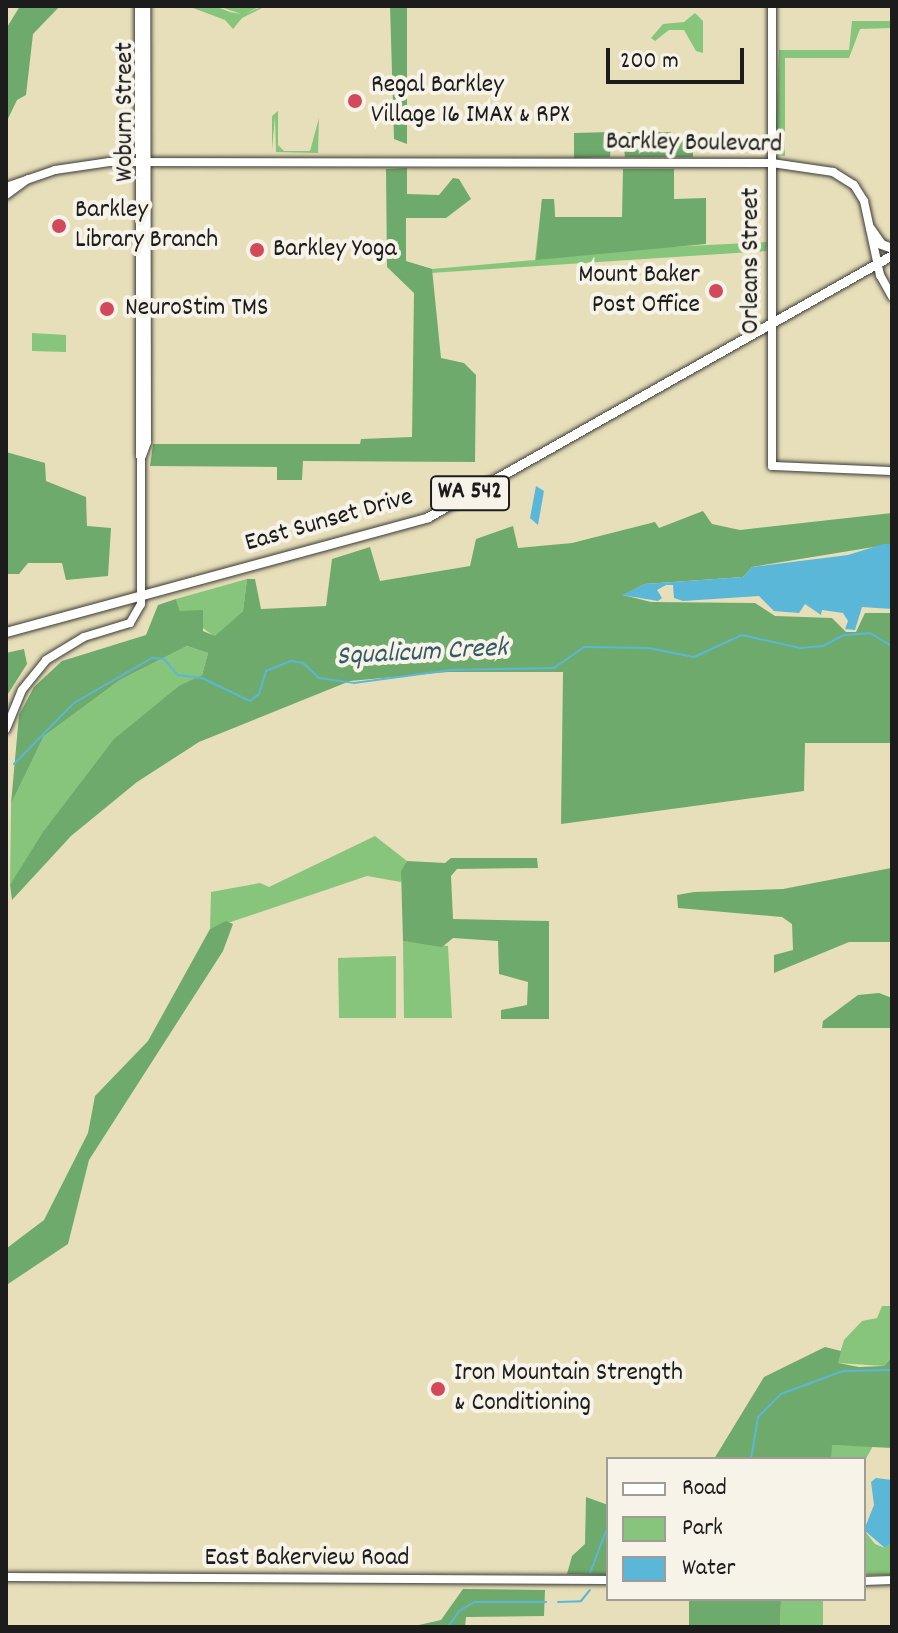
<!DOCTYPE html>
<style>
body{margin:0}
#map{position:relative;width:898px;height:1633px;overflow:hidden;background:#e7dfba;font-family:Dekko,sans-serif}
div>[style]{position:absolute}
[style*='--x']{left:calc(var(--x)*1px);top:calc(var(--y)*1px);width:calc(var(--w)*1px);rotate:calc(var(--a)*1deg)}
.green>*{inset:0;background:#88c57c}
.forest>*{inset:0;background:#6eaa6c}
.water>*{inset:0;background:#5ab7d8}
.stream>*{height:2px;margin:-1px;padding:0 1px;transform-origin:1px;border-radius:1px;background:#5ab7d8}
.roads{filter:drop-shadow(0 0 2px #3a3934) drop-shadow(0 0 2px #3a3934)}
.secondary>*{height:8px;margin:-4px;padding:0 4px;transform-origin:4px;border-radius:4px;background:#fff}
.primary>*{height:9px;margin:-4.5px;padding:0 4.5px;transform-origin:4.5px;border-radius:4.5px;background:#fff}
.dots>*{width:22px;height:22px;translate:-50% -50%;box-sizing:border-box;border:4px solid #f7f3e8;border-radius:50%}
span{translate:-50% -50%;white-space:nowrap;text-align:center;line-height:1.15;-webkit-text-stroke:8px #f7f3e8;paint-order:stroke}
.shield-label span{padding:2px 6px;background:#f7f3e8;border:2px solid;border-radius:6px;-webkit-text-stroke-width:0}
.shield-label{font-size:24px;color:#1c1c1c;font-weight:700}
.poi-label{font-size:26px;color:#1c1c1c}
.left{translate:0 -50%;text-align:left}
.right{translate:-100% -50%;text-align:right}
.street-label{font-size:26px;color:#1c1c1c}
.water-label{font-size:28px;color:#355a67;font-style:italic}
.frame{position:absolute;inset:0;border:8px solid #1c1c1c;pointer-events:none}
.legend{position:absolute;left:606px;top:1457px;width:260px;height:144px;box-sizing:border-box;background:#f7f3e8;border:2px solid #9f9d96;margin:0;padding:10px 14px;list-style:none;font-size:24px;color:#1c1c1c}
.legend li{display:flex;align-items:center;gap:16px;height:40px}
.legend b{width:40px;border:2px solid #9f9d96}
.scale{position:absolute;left:606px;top:48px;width:138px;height:36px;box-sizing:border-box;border:4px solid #1c1c1c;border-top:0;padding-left:10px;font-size:24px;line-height:28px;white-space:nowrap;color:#1c1c1c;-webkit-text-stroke:6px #f7f3e8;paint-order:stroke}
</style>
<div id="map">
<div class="green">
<i style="clip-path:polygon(215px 6px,230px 12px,241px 14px,218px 6px,260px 6px,245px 14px,256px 9px,266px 6px,242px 18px,233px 29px,225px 20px,193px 8px)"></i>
<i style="clip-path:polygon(695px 13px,703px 21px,703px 53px,696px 51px,684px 30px,669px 30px,655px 41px,651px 38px,663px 24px,684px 22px)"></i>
<i style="clip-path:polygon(852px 21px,892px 21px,892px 28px,860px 29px,849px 58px,785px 58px,785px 156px,775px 155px,779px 50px,849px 50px)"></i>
<i style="clip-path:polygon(278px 111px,278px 145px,284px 151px,310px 151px,319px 118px,318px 153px,276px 152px,275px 117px,272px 150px,272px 116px)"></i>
<i style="clip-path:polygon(542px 199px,554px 199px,555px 217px,608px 217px,626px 249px,767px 242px,766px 251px,431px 273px,396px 266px,400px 260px,432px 269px,535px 260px)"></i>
<i style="clip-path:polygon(32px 333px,66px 335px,66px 352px,32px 351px)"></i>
<i style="clip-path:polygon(247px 579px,243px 611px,215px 637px,180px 611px,176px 599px)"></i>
<i style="clip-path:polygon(187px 646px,208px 653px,202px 675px,156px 706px,78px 790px,10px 885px,11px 804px,44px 736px,120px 680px)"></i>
<i style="clip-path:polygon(375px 836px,407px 861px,401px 882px,367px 876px,210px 929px,211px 892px,260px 883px,269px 887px)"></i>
<i style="clip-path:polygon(403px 941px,448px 946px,452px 1018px,404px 1018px)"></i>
<i style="clip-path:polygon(396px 956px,396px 1018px,339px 1018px,338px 958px)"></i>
<i style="clip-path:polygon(882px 1306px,892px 1306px,892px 1357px,884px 1366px,837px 1363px,844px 1340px,862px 1321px,877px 1318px)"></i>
<i style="clip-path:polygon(831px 1445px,873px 1446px,864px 1462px,831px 1459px)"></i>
<i style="clip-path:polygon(864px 1530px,875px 1544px,885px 1548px,892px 1542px,892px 1575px,864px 1575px)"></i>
<i style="clip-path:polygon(781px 1599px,823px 1599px,823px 1627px,780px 1627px)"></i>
</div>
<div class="forest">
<i style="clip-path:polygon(20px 6px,60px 6px,33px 34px,26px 95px,17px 100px,6px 123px,6px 29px)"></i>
<i style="clip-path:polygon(390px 6px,407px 6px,407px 144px,394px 139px)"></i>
<i style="clip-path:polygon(612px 132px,610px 157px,574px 158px,574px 133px)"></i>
<i style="clip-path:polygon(622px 132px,671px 132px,672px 140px,693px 140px,693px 157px,625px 157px)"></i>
<i style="clip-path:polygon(407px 168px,407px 194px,439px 195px,453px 178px,459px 179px,471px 199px,446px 218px,406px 218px,406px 261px,432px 269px,441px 358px,464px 363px,476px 375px,475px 462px,303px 461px,302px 480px,277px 480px,277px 467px,150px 466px,153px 444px,360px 444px,361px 439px,412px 437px,414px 293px,387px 267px,386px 169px)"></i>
<i style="clip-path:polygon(623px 169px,674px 169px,674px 199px,706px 198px,706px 244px,536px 260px,542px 199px,554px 199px,555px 217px,622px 217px)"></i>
<i style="clip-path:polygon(6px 452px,45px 463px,46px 481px,86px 497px,87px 526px,111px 528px,108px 576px,66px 580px,62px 563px,28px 563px,19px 574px,6px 574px)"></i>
<i style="clip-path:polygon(703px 511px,712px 524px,740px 530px,892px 513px,892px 544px,752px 567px,743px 577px,645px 584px,623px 595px,651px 602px,755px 603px,775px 616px,832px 618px,846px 632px,856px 632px,865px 613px,892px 613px,892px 743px,805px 743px,804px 791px,561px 824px,563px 672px,448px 672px,350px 681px,199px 742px,137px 782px,71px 836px,12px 900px,10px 885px,43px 832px,114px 739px,179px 686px,202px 675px,208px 653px,187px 646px,120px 680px,44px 736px,11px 804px,19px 715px,34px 687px,62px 661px,146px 635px,158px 605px,176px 599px,180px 611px,203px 610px,203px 631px,215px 636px,243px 611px,247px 579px,255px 579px,261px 609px,326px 606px,332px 559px,370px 547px,380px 581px,470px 566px,476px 539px,513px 526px,518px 548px,572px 543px,655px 522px,659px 528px)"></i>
<i style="clip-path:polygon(24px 649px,27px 664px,6px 697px,6px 653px)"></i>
<i style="clip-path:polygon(451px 858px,537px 858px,538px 868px,457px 869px,451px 876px,453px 919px,549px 921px,549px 1019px,501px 1019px,501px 1010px,527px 1005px,528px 982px,499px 974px,498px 941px,453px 938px,442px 947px,403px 941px,401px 871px,407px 861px,445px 863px)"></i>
<i style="clip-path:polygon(891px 868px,892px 942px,849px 942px,774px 973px,774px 955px,793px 950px,792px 924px,782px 917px,678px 908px,677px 895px,694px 892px,783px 889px)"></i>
<i style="clip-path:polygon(226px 921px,233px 924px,223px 951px,89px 1160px,68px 1244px,8px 1284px,7px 1248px,44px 1220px,88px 1133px,95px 1096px,148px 1041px,210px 929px)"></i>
<i style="clip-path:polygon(879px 993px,892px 998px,892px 1028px,822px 1028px,823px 1021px,858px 995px)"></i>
<i style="clip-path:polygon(825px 1347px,841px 1351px,838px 1363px,859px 1367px,884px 1366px,892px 1357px,892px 1448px,832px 1445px,831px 1459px,714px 1459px,764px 1377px)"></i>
<i style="clip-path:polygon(586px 1497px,608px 1505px,608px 1575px,567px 1574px,572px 1556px,585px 1544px)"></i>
<i style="clip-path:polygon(463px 1589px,545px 1590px,544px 1616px,466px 1617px,465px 1627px,410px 1627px,441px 1620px)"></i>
<i style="clip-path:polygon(689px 1599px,781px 1599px,780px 1627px,689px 1627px)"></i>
</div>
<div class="water">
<i style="clip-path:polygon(536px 486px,544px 491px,538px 525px,530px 518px)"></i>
<i style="clip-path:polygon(883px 544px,892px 544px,892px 609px,862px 607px,855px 630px,845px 629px,848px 621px,843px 613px,822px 610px,821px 615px,805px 604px,799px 613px,774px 611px,759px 596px,683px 601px,674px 598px,673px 585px,666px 585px,657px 590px,662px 598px,658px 601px,622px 595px,645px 584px,743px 577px,752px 567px,848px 555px)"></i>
<i style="clip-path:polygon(876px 1478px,892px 1480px,892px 1542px,885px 1548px,864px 1530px,874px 1505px,871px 1482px)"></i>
</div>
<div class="stream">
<i style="--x:14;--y:764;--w:86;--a:-45.5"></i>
<i style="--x:74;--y:703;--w:90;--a:-30"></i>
<i style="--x:152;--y:658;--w:12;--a:5"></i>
<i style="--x:164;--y:659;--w:21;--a:49"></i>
<i style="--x:178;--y:675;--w:24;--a:7"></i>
<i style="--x:202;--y:678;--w:53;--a:25.6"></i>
<i style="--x:250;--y:701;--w:11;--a:-38"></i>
<i style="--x:259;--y:694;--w:24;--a:-73"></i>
<i style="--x:266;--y:671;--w:27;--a:-22"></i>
<i style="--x:291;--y:661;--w:12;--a:9"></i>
<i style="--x:303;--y:663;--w:22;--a:43"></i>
<i style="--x:319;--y:678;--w:35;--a:8"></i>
<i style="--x:354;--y:683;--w:97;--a:-7.7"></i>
<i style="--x:450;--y:670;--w:104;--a:-1.1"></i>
<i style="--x:554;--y:668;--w:37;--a:-35"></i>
<i style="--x:584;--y:647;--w:64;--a:0.9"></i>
<i style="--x:648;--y:648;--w:47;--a:11.1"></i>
<i style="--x:694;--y:657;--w:53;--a:-24.6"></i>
<i style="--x:742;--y:635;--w:59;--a:12.6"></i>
<i style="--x:800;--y:648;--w:23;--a:-5"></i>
<i style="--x:823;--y:646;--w:24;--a:-28"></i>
<i style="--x:844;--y:635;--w:26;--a:-4"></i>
<i style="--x:870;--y:633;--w:26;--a:31"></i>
<i style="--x:751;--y:1459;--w:43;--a:-80.5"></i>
<i style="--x:758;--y:1417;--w:33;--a:-45"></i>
<i style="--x:781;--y:1394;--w:66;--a:-20.4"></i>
<i style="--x:843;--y:1371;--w:49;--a:-1.2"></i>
<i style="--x:590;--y:1573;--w:50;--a:-69"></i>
<i style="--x:558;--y:1602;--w:23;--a:-2"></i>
<i style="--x:581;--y:1601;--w:14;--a:-51"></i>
<i style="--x:448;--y:1627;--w:19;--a:-55"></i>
<i style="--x:459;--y:1611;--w:17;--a:-31"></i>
<i style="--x:474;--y:1602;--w:72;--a:0"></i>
</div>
<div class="roads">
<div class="secondary">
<i style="--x:772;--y:6;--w:460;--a:90"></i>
<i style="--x:772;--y:466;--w:120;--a:2.4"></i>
<i style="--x:6;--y:187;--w:52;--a:-19.1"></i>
<i style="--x:55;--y:170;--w:55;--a:-8.4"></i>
<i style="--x:109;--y:162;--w:663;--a:0.09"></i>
<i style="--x:772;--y:163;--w:62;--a:8.4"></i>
<i style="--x:833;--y:172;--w:25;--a:32"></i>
<i style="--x:854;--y:185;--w:19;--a:58"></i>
<i style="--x:864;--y:201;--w:76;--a:77.8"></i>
<i style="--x:880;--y:275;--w:25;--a:61"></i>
<i style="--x:6;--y:195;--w:27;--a:-36"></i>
<i style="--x:142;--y:456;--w:15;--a:-70"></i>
<i style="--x:147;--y:442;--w:436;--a:-90.1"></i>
<i style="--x:6;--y:729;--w:42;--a:-67.7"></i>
<i style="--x:22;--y:690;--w:38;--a:-51"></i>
<i style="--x:46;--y:660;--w:44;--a:-31.2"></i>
<i style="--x:84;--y:637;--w:48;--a:-16.9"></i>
<i style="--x:130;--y:623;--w:22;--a:-60"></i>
<i style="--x:141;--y:604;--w:598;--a:-90.19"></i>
<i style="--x:6;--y:1577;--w:602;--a:0.29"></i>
<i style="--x:864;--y:1581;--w:28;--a:-2"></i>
</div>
<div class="primary">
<i style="--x:870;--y:228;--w:19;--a:55"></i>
<i style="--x:881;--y:244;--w:12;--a:20"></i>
<i style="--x:6;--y:632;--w:437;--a:-15.2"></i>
<i style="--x:428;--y:517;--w:533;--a:-29.45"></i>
</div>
</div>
<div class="dots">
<i style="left:355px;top:101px;background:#d1495b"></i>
<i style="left:59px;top:226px;background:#d1495b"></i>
<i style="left:257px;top:250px;background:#d1495b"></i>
<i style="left:716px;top:291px;background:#d1495b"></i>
<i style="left:107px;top:309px;background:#d1495b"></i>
<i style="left:438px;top:1389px;background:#d1495b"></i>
</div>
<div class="shield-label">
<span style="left:470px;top:493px">WA 542</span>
</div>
<div class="poi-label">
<span class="left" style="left:371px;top:101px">Regal Barkley<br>Village 16 IMAX &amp; RPX</span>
<span class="left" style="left:75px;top:226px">Barkley<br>Library Branch</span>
<span class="left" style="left:273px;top:250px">Barkley Yoga</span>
<span class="right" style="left:700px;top:291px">Mount Baker<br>Post Office</span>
<span class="left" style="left:125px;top:309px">NeuroStim TMS</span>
<span class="left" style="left:454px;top:1389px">Iron Mountain Strength<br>&amp; Conditioning</span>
</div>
<div class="street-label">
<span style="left:126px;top:112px;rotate:-90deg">Woburn Street</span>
<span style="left:694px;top:144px;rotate:1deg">Barkley Boulevard</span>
<span style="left:752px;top:261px;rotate:-90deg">Orleans Street</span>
<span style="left:329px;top:521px;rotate:-16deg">East Sunset Drive</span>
<span style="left:307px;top:1559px">East Bakerview Road</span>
</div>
<div class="water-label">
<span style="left:422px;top:654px;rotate:-3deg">Squalicum Creek</span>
</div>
<div class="frame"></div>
<ul class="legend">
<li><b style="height:10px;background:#fff"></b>Road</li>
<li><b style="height:22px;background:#88c57c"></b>Park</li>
<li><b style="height:22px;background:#5ab7d8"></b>Water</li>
</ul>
<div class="scale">200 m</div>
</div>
